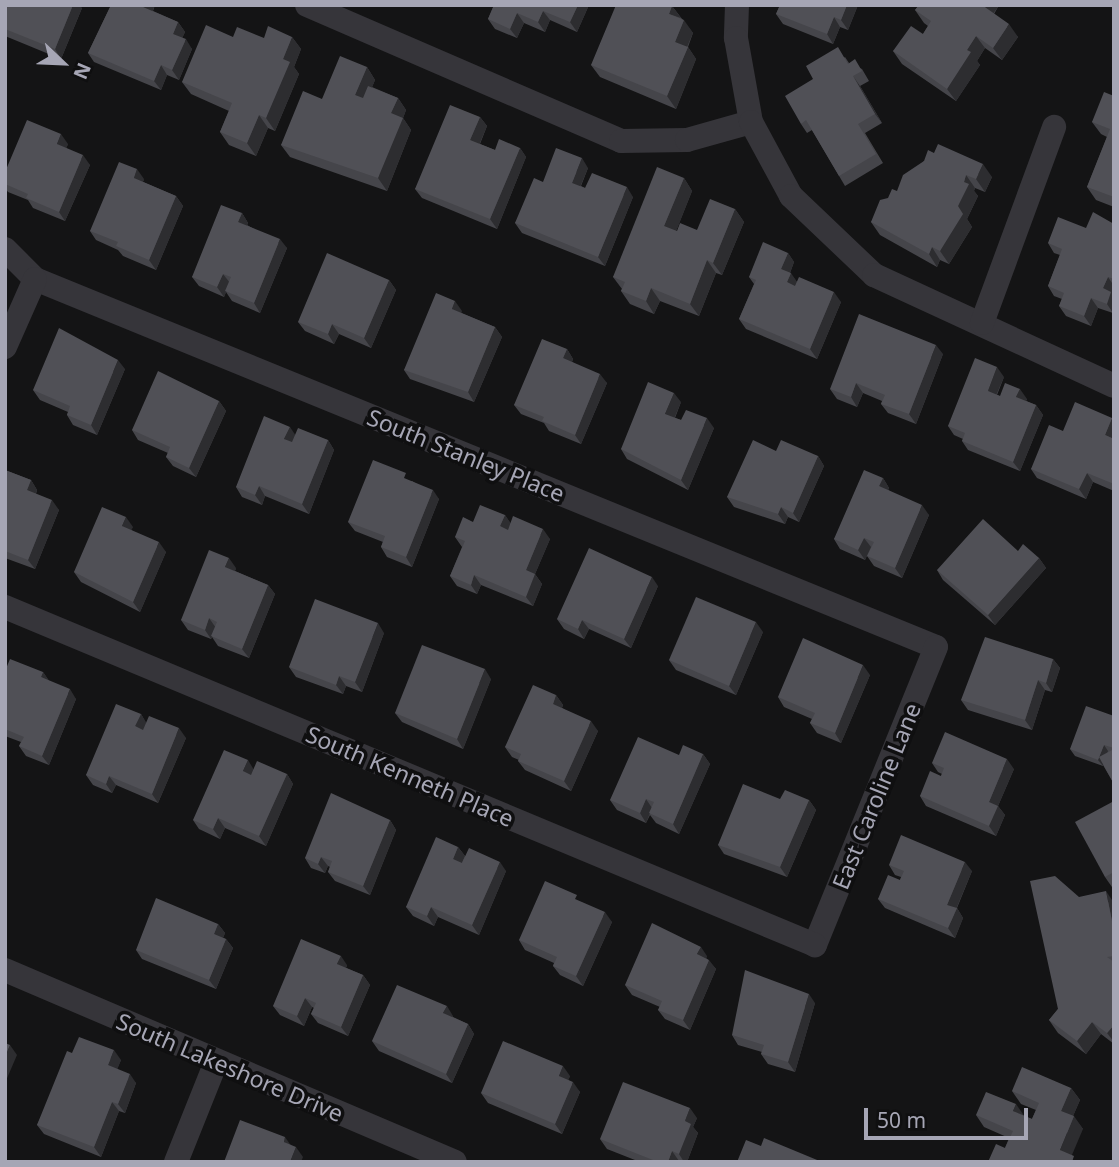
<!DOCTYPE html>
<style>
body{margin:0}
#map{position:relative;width:1119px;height:1167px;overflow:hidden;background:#141415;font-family:"Noto Sans",sans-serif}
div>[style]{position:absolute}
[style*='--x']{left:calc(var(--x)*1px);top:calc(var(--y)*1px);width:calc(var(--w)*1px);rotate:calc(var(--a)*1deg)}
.street>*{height:24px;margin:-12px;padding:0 12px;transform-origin:12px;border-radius:12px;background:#36353a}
.wall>*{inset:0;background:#45454a}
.shaded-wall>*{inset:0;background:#2d2d30}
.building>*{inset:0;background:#505056}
span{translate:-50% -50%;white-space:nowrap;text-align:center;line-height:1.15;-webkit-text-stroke:7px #0f0f10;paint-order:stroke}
.street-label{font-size:23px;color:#a6a6b5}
.frame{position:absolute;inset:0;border:7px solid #a6a6b5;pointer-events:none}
.north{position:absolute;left:28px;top:28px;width:70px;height:70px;-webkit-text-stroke:5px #0f0f10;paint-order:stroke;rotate:113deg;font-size:19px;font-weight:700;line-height:28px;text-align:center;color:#a6a6b5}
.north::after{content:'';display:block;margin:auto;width:24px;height:32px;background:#a6a6b5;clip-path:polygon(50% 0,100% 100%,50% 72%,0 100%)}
.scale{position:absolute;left:864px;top:1108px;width:164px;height:32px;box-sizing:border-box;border:4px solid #a6a6b5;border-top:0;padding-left:9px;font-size:21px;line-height:24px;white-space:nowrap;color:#a6a6b5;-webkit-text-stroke:5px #0f0f10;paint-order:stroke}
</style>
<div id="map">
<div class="street">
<i style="--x:307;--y:5;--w:342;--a:23.4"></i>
<i style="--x:621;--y:141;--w:66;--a:-0.9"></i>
<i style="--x:687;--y:140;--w:66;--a:-15.7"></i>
<i style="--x:737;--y:5;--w:33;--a:92"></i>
<i style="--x:736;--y:38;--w:85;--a:79.9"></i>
<i style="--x:751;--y:122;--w:84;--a:61.6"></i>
<i style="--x:791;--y:196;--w:115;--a:43.6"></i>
<i style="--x:874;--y:275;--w:264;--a:24.8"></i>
<i style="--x:5;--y:249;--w:42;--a:45"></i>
<i style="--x:35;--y:279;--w:973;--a:22.22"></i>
<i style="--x:936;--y:647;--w:322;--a:112.1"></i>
<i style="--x:815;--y:945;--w:878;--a:-157.35"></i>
<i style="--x:982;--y:323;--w:209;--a:-69.8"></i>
<i style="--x:5;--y:347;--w:74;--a:-66.2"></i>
<i style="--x:5;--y:970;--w:489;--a:23.1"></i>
<i style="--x:176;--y:1162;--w:108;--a:-68.2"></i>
</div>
<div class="wall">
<i style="clip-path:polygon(5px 5px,82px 8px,61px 59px,5px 36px)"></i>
<i style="clip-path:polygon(111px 5px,155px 5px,153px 11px,178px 22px,185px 32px,182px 38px,192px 49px,179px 80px,167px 75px,161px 90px,94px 62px,88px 53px)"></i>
<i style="clip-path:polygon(494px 5px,589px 5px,577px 32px,550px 20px,545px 32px,524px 23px,517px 38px,495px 29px,488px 19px)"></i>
<i style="clip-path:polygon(780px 5px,858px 5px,848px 30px,840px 27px,833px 44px,783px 24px,776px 14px)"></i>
<i style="clip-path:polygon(919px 5px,997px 5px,998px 7px,994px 14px,1018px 37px,1002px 60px,985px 48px,977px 61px,980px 65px,956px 101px,902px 64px,893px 51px,923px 34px,928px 26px,924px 23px,915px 10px)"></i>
<i style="clip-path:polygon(672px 6px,693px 33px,688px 47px,696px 59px,676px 109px,600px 77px,591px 65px)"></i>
<i style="clip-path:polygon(233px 37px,264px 38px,292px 37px,301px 49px,294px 67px,299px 74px,275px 131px,268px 128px,256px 156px,229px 145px,220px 132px,229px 111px,191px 94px,182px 82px)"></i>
<i style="clip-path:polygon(845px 57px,849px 63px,862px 69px,869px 81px,860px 86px,882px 123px,865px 133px,883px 163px,845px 186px,812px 130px,807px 133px,801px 124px,813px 79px)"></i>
<i style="clip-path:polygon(367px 67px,375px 80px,372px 87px,398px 98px,406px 110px,403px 118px,411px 130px,387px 191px,290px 157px,281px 145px,322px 99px)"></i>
<i style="clip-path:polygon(1114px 96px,1114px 207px,1096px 200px,1087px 187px,1107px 137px,1101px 134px,1092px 122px)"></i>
<i style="clip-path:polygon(480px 117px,487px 126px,480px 144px,495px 150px,520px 148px,526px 157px,497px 229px,422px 198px,415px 189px)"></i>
<i style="clip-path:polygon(68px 144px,66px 148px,90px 165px,65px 221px,33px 208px,28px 200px,8px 192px,5px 188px,5px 172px)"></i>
<i style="clip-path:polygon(924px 161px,992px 177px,985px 192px,975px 188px,974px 191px,978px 196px,967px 219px,972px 227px,949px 264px,940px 260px,937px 267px,880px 235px,871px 222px)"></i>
<i style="clip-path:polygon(588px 168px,581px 186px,585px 188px,633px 197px,605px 266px,522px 233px,515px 223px,543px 182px)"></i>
<i style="clip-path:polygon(684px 178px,692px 191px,676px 231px,697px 230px,735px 209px,744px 222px,722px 275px,716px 273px,699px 316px,660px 301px,654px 314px,630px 304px,621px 291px,622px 289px,613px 277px)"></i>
<i style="clip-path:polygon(144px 179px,143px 182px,176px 196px,183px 206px,156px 270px,123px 256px,118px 250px,96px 240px,90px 231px)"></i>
<i style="clip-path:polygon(242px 213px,248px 223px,247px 225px,287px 248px,260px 313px,232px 301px,226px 292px,224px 297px,199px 286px,192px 277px)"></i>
<i style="clip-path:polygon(1114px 224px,1114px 288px,1112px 293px,1114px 295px,1114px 312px,1113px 313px,1098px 308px,1091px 326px,1066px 316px,1059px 306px,1062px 299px,1054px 296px,1048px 286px,1060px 255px,1054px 253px,1048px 243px,1086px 228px)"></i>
<i style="clip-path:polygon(788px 253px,794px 262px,790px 273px,797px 282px,841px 302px,817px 359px,746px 329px,739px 319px,754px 284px,749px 277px)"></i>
<i style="clip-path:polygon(389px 280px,396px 290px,371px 348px,339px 334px,334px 344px,305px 331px,298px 322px)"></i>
<i style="clip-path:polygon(462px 311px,461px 313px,495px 327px,502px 337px,474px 402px,410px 379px,404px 370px)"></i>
<i style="clip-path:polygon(567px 349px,573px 359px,572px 362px,607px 383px,581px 444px,549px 431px,544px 423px,521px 414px,514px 405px)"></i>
<i style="clip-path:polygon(943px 354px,916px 424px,888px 413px,881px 404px,882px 401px,863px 393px,857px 407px,837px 399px,830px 389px)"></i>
<i style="clip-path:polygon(125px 369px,97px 435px,73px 425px,67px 415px,68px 412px,40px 400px,33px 390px)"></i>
<i style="clip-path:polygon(1004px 377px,997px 395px,1000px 396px,1027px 399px,1026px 401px,1036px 405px,1043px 415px,1020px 471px,968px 450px,962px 441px,963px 439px,954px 435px,948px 426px)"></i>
<i style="clip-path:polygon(219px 401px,226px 411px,196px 477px,173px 466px,166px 457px,168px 453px,138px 440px,132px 430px)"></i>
<i style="clip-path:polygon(681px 402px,675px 418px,681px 420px,714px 428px,688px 490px,627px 459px,621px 449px)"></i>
<i style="clip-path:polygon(1112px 418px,1114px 420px,1114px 491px,1093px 482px,1086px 499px,1037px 478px,1031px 469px,1063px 431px)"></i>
<i style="clip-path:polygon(295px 435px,328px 440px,334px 450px,309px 514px,265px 496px,262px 505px,242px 497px,236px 487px)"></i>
<i style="clip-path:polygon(776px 451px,818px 456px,824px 466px,799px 522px,788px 517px,785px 524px,734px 507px,727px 497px)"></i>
<i style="clip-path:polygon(5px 470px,31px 480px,37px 490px,36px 494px,59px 510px,35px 569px,5px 558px)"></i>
<i style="clip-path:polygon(883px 478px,889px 488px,888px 490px,929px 515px,902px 578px,874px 566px,867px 556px,871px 547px,865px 560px,840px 549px,834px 539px)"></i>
<i style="clip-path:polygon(412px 481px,439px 499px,412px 567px,387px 557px,381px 547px,383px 542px,355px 531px,348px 522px)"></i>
<i style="clip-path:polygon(505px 515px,510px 523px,550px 539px,535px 574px,542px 584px,533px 606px,481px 585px,477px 594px,457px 586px,450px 576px,462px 547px,455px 537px,473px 522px)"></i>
<i style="clip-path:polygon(133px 527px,131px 530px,166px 552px,140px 612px,81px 582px,74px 572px)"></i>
<i style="clip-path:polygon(1018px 551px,1039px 558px,1046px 568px,995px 625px,943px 580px,937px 570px)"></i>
<i style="clip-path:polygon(236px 568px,235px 571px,268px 585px,275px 594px,249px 658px,218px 646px,212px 637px,211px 639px,188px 630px,181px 620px)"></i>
<i style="clip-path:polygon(658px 586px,631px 648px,589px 629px,584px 639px,564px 629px,557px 619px)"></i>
<i style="clip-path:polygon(763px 632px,736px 695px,676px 670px,669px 660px)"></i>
<i style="clip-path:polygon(384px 633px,362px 692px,346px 686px,343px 694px,296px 677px,289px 667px)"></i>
<i style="clip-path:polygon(1053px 659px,1060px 668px,1052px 692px,1045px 690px,1032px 730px,968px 710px,961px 700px)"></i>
<i style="clip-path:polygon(5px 671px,43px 672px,49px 681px,76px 699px,49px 765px,26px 756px,19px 746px,21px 742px,5px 736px)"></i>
<i style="clip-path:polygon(870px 675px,841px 743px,817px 733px,810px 723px,812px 719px,784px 707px,778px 697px)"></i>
<i style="clip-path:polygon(491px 679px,463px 749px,402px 722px,395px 713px)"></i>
<i style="clip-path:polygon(556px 695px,563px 705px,562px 708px,598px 731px,571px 791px,525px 770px,518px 761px,519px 760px,512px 757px,505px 747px)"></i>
<i style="clip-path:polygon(141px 714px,146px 723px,186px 738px,158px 803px,116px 785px,112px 793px,93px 785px,86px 775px)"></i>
<i style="clip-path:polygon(1114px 716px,1114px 784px,1103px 765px,1103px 766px,1075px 756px,1070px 749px)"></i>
<i style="clip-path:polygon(703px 754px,710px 764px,679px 834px,656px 823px,650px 815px,646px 823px,617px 810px,610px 800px,679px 755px)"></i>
<i style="clip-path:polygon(932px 763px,1014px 769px,998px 806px,1005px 815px,996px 836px,926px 806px,920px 796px,941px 776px,942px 774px,938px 772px)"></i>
<i style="clip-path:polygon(287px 774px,293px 784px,266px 846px,225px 828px,220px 839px,199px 829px,193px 820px)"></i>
<i style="clip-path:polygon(780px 799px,809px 800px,816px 810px,787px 877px,724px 854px,718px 845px)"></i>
<i style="clip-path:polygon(1114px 801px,1114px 890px,1105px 877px)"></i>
<i style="clip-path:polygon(390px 820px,396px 830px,370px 895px,335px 881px,328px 872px,330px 867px,328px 866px,325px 873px,311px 868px,305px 858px)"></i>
<i style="clip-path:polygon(458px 847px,465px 856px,506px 871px,479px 935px,438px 917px,434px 926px,413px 916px,406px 907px)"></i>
<i style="clip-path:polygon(889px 865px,972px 871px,957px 908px,963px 918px,955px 938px,885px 908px,878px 899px,900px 880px,901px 877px,895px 875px)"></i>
<i style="clip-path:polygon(1079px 897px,1114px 903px,1114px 1044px,1101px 1034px,1086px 1054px,1058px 1033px,1049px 1020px,1058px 1009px)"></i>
<i style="clip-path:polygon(581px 902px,612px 922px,583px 986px,560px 975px,553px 966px,554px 963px,525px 950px,519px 940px)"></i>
<i style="clip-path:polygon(218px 924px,225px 933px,223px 938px,226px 939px,233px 948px,216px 989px,142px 959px,136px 950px)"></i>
<i style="clip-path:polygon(707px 956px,706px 958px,716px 969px,690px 1030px,665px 1019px,658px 1010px,660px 1007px,632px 995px,625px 985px)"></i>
<i style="clip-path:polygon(347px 965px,346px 968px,363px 975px,370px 985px,348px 1036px,318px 1023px,311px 1014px,314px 1008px,312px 1007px,304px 1026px,280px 1015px,273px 1006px)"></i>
<i style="clip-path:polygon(815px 1003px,795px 1072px,768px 1064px,761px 1054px,762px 1052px,738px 1045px,732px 1035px)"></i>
<i style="clip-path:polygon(453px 1016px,453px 1017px,468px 1024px,474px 1034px,452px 1083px,379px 1051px,372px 1041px)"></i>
<i style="clip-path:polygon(72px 1053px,121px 1060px,117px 1069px,136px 1083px,125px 1113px,119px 1111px,101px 1157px,44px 1134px,37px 1125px)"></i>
<i style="clip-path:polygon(570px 1076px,568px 1080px,580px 1092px,562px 1134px,488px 1103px,481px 1093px)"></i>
<i style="clip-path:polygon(1071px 1088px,1080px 1100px,1073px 1116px,1083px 1129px,1005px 1148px,1009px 1138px,984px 1127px,976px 1115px,1024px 1116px,1032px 1119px,1036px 1110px,1021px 1104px,1012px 1091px)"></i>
<i style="clip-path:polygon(697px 1118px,693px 1127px,698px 1133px,687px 1162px,640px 1162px,607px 1149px,600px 1139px)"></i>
</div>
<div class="shaded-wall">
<i style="clip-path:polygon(73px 5px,80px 5px,82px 8px,61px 59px,55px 49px)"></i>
<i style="clip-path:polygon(144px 5px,155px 5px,150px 17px,143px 7px)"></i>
<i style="clip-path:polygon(578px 5px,589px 5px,577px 32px,570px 22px)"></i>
<i style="clip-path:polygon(847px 5px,858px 5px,848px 30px,841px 20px)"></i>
<i style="clip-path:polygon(982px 5px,997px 5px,998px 7px,990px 18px)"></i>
<i style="clip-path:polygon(672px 6px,681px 18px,669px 14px)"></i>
<i style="clip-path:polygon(543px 11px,550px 20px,545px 32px,538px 22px)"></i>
<i style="clip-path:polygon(517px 13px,524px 23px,517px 38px,510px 29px)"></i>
<i style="clip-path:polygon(834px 17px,840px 27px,833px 44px,827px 34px)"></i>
<i style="clip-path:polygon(684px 20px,693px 33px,684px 54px,675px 42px)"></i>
<i style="clip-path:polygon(178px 22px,185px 32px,180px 43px,173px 34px)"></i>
<i style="clip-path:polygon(1009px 24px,1018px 37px,1002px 60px,993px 48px)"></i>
<i style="clip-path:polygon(976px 36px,985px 48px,977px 61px,980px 65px,956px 101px,947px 89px,967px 50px)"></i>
<i style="clip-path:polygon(292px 37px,301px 49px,294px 67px,299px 74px,275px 131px,266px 118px,283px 59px)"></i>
<i style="clip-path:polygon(186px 39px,192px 49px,179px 80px,172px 70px)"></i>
<i style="clip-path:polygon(688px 47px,696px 59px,676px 109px,667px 96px)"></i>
<i style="clip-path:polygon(161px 65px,167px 75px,161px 90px,154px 81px)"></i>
<i style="clip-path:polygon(367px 67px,375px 80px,364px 107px,355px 95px)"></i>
<i style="clip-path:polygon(853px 76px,860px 86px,882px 123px,875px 114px)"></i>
<i style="clip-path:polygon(398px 98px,406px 110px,403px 118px,411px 130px,387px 191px,378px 178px,391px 113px)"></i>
<i style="clip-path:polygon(259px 115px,268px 128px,256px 156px,247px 143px)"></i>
<i style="clip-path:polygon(480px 117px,487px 126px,477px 150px,470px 140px)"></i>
<i style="clip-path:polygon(61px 134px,68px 144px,64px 154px,57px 144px)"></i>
<i style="clip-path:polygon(520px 148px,526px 157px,497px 229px,490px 219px)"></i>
<i style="clip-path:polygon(83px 155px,90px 165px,65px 221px,59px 212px)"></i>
<i style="clip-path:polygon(582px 158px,588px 168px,578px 192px,572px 183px)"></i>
<i style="clip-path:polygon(983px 164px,992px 177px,985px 192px,976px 179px)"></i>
<i style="clip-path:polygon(137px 169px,144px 179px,140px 188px,134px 178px)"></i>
<i style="clip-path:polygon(966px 175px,975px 188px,974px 191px,978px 196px,967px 219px,972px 227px,949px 264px,940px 251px,958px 206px,964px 182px)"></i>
<i style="clip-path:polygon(684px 178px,692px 191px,673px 239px,664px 226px)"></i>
<i style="clip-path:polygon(627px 187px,633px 197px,605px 266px,598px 257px)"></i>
<i style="clip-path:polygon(176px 196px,183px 206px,156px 270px,149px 260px)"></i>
<i style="clip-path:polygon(735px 209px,744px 222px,722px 275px,713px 263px)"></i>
<i style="clip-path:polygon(242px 213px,248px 223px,245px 231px,238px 222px)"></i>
<i style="clip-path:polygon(280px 239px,287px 248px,260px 313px,254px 303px)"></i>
<i style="clip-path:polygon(932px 247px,940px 260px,937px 267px,929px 254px)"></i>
<i style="clip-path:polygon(788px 253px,794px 262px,788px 278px,781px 269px)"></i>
<i style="clip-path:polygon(707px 260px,716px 273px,699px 316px,690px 304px)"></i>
<i style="clip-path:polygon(791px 273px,797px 282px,793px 292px,787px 282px)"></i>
<i style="clip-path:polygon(223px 274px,230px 283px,224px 297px,217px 287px)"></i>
<i style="clip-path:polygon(1108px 277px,1114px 286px,1112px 293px,1114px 295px,1113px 313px,1107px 304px,1103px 288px)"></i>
<i style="clip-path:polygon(389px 280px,396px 290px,371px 348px,364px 338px)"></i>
<i style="clip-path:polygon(651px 288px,660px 301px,654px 314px,646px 301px)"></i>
<i style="clip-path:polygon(834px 292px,841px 302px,817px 359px,810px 349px)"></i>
<i style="clip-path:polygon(1091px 298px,1098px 308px,1091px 326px,1084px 316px)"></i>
<i style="clip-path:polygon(455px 301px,462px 311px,458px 319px,452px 309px)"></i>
<i style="clip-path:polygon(332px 324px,339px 334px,334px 344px,328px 334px)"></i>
<i style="clip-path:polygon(495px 327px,502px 337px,474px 402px,468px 392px)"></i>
<i style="clip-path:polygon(936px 345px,943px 354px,916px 424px,909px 414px)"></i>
<i style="clip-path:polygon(567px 349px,573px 359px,570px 368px,563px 358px)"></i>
<i style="clip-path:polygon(118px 360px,125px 369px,97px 435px,91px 425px)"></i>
<i style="clip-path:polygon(997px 367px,1004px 377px,994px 400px,988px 391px)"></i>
<i style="clip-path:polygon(600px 374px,607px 383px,581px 444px,575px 435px)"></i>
<i style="clip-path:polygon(856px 383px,863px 393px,857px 407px,851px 397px)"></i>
<i style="clip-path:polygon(1020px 389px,1027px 399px,1023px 407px,1016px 397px)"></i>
<i style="clip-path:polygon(674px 393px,681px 402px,672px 424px,665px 414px)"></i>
<i style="clip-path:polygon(219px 401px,226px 411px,196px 477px,189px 468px)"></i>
<i style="clip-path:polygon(1036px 405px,1043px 415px,1020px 471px,1013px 462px)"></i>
<i style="clip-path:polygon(707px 418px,714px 428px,688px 490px,681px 480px)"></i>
<i style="clip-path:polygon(1112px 418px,1114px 420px,1114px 439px,1105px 435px)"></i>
<i style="clip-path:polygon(290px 427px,296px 436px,291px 448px,284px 439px)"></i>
<i style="clip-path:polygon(328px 440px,334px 450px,309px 514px,302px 504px)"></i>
<i style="clip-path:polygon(818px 456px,824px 466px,799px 522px,793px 513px)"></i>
<i style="clip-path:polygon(1087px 473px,1093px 482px,1086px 499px,1079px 489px)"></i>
<i style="clip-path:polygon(883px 478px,889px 488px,886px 496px,879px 486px)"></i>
<i style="clip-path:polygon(31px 480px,37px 490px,33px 500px,27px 490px)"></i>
<i style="clip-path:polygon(259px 486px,265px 496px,262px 505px,255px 495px)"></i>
<i style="clip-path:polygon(433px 490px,439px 499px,412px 567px,406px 557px)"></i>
<i style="clip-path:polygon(52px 500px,59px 510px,35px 569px,28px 560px)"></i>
<i style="clip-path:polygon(922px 505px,929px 515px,902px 578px,895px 568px)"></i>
<i style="clip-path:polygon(781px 507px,788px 517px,785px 524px,778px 514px)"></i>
<i style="clip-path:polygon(505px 515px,512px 525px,507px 536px,500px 526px)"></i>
<i style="clip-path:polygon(126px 517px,133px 527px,128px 536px,122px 526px)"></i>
<i style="clip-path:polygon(543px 529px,550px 539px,535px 574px,542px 584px,533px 606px,526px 597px,526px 570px)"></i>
<i style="clip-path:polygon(864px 538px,871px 547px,865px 560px,858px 550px)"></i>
<i style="clip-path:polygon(159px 542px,166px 552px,140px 612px,133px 602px)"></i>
<i style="clip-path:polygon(229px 558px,236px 568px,232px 577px,225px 567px)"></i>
<i style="clip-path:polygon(1039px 558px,1046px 568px,995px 625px,988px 615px)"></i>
<i style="clip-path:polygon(474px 575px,481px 585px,477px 594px,471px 585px)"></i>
<i style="clip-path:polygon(652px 577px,658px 586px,631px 648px,624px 639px)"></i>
<i style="clip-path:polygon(268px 585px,275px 594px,249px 658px,242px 649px)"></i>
<i style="clip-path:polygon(209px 618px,216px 628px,211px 639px,205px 630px)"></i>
<i style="clip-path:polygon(582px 620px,589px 629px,584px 639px,578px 629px)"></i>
<i style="clip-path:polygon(756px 622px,763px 632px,736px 695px,729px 686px)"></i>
<i style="clip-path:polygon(378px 623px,384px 633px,362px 692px,355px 682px)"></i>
<i style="clip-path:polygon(1053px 659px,1060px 668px,1052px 692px,1046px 683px)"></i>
<i style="clip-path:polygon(863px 665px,870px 675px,841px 743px,835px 733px)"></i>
<i style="clip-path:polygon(485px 669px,491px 679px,463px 749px,457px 739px)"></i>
<i style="clip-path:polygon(43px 672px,50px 682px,41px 677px)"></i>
<i style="clip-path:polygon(339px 676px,346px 686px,343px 694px,336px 685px)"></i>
<i style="clip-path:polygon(1038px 680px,1045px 690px,1032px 730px,1025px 720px)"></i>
<i style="clip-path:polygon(70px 689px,76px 699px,49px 765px,42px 756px)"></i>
<i style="clip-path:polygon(556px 695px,563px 705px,559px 714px,553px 704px)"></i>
<i style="clip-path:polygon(141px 714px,147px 724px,142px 736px,135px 726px)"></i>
<i style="clip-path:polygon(591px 721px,598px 731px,571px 791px,564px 781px)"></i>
<i style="clip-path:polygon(179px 728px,186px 738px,158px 803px,152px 794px)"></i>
<i style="clip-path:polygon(1104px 745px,1108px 751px,1103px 766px,1098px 760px)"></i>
<i style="clip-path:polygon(703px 754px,710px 764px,679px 834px,673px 824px)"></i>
<i style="clip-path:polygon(1007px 759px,1014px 769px,998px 806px,1005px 815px,996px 836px,989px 826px,989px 802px)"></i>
<i style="clip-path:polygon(248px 760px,254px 770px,249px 781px,243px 771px)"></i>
<i style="clip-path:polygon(287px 774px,293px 784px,266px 846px,259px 836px)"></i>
<i style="clip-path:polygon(109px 776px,116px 785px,112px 793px,106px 784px)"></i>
<i style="clip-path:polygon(646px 799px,652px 808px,646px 823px,640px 813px)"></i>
<i style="clip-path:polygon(809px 800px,816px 810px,787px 877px,780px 867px)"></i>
<i style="clip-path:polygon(218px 818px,225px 828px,220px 839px,213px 829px)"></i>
<i style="clip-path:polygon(390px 820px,396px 830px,370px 895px,363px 886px)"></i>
<i style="clip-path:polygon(458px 847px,465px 856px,459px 869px,453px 859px)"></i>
<i style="clip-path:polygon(321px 857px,328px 866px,325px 873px,318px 864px)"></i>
<i style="clip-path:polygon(500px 862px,506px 871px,479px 935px,472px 925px)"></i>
<i style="clip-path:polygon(965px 862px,972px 871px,954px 914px,947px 905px)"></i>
<i style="clip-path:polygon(1106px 891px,1114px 903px,1114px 931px)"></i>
<i style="clip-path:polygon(431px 907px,438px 917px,434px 926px,427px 916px)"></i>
<i style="clip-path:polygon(957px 908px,963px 918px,955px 938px,948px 928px)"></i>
<i style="clip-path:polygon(605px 912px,612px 922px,583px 986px,576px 976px)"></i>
<i style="clip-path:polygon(218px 924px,225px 933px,221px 943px,214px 934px)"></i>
<i style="clip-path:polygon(226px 939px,233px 948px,216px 989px,209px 980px)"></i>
<i style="clip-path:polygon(701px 947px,707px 956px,704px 964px,697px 954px)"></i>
<i style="clip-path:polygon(341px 956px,347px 965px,344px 974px,337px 964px)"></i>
<i style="clip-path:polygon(709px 960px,716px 969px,690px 1030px,683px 1020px)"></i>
<i style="clip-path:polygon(363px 975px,370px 985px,348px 1036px,341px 1027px)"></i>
<i style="clip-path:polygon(809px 994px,815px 1003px,795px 1072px,788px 1062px)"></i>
<i style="clip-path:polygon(305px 998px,312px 1007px,304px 1026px,297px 1016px)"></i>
<i style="clip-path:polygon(447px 1006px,453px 1016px,450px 1023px,443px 1013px)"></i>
<i style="clip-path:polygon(1092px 1022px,1101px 1034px,1086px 1054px,1077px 1041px)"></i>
<i style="clip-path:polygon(468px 1024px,474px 1034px,452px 1083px,446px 1074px)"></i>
<i style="clip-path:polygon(1114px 1025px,1114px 1042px,1107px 1033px)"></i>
<i style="clip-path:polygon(10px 1045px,17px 1055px,5px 1083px,5px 1057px)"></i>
<i style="clip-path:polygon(114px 1050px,121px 1060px,115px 1075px,108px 1065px)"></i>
<i style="clip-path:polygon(563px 1066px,570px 1076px,566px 1086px,559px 1076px)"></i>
<i style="clip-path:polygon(130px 1074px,136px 1083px,125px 1113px,118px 1104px)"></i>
<i style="clip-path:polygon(573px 1082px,580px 1092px,562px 1134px,555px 1124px)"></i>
<i style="clip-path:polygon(1071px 1088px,1080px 1100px,1070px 1123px,1061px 1111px)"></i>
<i style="clip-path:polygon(112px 1102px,119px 1111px,101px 1157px,94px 1147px)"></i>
<i style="clip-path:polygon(1016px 1104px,1025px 1117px,1013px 1111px)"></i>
<i style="clip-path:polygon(690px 1108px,697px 1118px,693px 1127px,698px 1133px,687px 1162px,684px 1162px,679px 1154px,685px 1121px)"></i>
<i style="clip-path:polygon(1074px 1116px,1083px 1129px,1069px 1162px,1060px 1150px)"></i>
<i style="clip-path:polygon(285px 1137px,292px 1147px,284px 1142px)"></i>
<i style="clip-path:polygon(296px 1147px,303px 1157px,301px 1162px,290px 1162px)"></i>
<i style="clip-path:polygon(672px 1151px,679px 1161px,679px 1162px,668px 1162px)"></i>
</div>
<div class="building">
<i style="clip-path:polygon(5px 5px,73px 5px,55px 49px,5px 29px)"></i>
<i style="clip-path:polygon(111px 5px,144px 5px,143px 7px,178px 22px,173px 34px,186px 39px,172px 70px,161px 65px,154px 81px,88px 53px)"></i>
<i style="clip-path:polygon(494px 5px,578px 5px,570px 22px,543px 11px,538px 22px,517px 13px,510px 29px,488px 19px)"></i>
<i style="clip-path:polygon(616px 5px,671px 5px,672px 6px,669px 14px,684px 20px,675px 42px,688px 47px,667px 96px,591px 65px)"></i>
<i style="clip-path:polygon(780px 5px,847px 5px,841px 20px,834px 17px,827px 34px,776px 14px)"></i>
<i style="clip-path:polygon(919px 5px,982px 5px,1009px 24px,993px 48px,976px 36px,967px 50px,971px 52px,947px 89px,893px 51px,911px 26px,923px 34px,931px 21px,915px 10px)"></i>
<i style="clip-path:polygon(206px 25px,233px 37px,237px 27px,264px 38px,268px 26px,292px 37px,283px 59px,290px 62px,266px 118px,259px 115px,247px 143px,220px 132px,232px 103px,182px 82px)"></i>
<i style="clip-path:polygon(838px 47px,848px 64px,855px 59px,862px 71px,853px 76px,875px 114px,858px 124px,876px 154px,839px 176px,806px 120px,801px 124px,785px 96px,813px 79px,806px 66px)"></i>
<i style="clip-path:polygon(340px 56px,367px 67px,355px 95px,363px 98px,368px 86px,398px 98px,391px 113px,403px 118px,378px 178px,281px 145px,303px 91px,322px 99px)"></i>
<i style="clip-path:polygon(1104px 92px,1114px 96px,1114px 197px,1087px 187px,1110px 129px,1092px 122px)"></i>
<i style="clip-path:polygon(450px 105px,480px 117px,470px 140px,495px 150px,499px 139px,520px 148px,490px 219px,415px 189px)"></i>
<i style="clip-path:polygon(27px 120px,61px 134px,57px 144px,83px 155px,59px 212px,26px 198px,28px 194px,5px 184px,5px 172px)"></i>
<i style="clip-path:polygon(938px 144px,983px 164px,976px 179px,966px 175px,964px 182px,969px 184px,958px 206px,963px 214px,940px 251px,932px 247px,929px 254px,871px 222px,880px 200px,888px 198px,892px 189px,897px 191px,903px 175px,924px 161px,928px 150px,934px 153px)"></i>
<i style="clip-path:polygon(556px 148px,582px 158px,572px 183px,585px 188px,592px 173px,627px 187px,598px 257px,515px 223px,534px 178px,543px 182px)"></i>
<i style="clip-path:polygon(119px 162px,137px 169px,134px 178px,176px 196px,149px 260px,116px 246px,118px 242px,90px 231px)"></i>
<i style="clip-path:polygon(657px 167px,684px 178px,664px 226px,677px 231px,680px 223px,697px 230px,710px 199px,735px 209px,713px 263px,707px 260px,690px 304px,651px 288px,646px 301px,621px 291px,625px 282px,613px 277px)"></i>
<i style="clip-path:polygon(221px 205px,242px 213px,238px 222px,280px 239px,254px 303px,225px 291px,231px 277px,223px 274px,217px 287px,192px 277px)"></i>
<i style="clip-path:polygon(1093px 212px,1114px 224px,1114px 279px,1108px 277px,1103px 288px,1111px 292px,1107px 304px,1091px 298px,1084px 316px,1059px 306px,1064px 293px,1048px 286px,1062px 249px,1048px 243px,1058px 217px,1086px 228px)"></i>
<i style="clip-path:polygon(763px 242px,788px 253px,781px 269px,791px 273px,787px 282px,795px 286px,799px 277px,834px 292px,810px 349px,739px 319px,756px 280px,749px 277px)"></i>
<i style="clip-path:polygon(327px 253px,389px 280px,364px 338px,332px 324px,328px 334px,298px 322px)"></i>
<i style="clip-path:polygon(436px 293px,455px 301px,452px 309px,495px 327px,468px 392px,404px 370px)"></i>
<i style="clip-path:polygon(859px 314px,936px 345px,909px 414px,881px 404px,885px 395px,856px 383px,851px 397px,830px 389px)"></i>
<i style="clip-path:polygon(59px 328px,118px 360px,91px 425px,67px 415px,70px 406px,33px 390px)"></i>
<i style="clip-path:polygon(542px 339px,567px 349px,563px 358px,600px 374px,575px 435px,542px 421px,544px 417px,514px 405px)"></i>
<i style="clip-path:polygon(975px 358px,997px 367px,988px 391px,1000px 396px,1005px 383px,1020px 389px,1016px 397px,1036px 405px,1013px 462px,962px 441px,965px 433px,948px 426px)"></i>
<i style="clip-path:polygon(158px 371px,219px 401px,189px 468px,166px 457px,170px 447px,132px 430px)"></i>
<i style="clip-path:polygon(648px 382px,674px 393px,665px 414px,681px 420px,686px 410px,707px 418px,681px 480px,621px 449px)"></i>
<i style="clip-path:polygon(1075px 402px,1112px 418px,1105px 435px,1114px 439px,1114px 484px,1087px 473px,1079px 489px,1031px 469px,1049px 425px,1063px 431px)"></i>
<i style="clip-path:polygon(264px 416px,290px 427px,284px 439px,292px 442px,298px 428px,328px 440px,302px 504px,259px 486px,255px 495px,236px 487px)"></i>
<i style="clip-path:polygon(753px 440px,776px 451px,781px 440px,818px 456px,793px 513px,781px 507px,778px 514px,727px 497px)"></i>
<i style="clip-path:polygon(373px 460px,406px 473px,404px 478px,433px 490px,406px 557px,381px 547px,385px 536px,348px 522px)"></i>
<i style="clip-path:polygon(5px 470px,31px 480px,27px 490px,52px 500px,28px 560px,5px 551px)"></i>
<i style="clip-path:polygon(864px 470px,883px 478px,879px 486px,922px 505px,895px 568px,867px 556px,874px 542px,864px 538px,858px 550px,834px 539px)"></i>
<i style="clip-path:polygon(480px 505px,505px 515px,500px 526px,508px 530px,513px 516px,543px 529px,526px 570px,535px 574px,526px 597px,474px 575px,471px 585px,450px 576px,465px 541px,455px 537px,463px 517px,473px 522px)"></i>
<i style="clip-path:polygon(102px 507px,126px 517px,122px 526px,159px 542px,133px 602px,74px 572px)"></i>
<i style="clip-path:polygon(983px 519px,1018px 551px,1023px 544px,1039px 558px,988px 615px,937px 570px)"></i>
<i style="clip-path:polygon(589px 548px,652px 577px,624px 639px,582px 620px,578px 629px,557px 619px)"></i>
<i style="clip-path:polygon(209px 550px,229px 558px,225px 567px,268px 585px,242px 649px,211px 636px,217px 622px,209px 618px,205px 630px,181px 620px)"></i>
<i style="clip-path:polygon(696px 597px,756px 622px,729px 686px,669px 660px)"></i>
<i style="clip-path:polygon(315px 599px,378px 623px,355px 682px,339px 676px,336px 685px,289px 667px)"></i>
<i style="clip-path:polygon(985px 637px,1053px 659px,1046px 683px,1038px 680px,1025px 720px,961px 700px)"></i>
<i style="clip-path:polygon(803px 638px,863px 665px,835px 733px,810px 723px,815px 713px,778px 697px)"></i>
<i style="clip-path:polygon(422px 645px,485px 669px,457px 739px,395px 713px)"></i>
<i style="clip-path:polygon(10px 659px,43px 672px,41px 677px,70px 689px,42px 756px,19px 746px,24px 737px,5px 729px,5px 671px)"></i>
<i style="clip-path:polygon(533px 685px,556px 695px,553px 704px,591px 721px,564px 781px,518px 761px,521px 754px,505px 747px)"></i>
<i style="clip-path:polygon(116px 704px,141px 714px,135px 726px,143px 730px,149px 716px,179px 728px,152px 794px,109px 776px,106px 784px,86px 775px)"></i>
<i style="clip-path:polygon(1086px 706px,1114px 716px,1114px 748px,1104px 745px,1098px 760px,1070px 749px)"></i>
<i style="clip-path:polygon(945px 732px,1007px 759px,989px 802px,998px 806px,989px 826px,920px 796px,930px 771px,941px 776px,944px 768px,932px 763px)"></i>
<i style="clip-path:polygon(638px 737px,679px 755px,683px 745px,703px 754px,673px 824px,649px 813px,654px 802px,646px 799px,640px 813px,610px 800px)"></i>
<i style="clip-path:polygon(1114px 749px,1114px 784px,1099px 757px)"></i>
<i style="clip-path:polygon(224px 750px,248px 760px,243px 771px,251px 775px,257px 761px,287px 774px,259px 836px,218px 818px,213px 829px,193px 820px)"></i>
<i style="clip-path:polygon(743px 784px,780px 799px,785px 790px,809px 800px,780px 867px,718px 845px)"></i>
<i style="clip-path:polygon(331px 793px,390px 820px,363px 886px,328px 872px,332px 861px,321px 857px,318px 864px,305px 858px)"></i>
<i style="clip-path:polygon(1114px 801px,1114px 872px,1105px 877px,1075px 822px)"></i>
<i style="clip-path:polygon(901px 835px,965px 862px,947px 905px,957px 908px,948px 928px,878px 899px,888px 875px,900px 880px,904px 871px,889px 865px)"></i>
<i style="clip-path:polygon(436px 837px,458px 847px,453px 859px,462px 863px,469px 848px,500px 862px,472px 925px,431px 907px,427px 916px,406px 907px)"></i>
<i style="clip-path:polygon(1055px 876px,1079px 897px,1106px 891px,1114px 931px,1114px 956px,1107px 957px,1114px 962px,1114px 1025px,1107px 1033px,1092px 1022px,1077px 1041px,1049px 1020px,1058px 1009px,1030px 881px)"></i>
<i style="clip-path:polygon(545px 881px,577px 895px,575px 899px,605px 912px,576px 976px,553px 966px,557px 957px,519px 940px)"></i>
<i style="clip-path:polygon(156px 898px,218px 924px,214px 934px,226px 939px,209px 980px,136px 950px)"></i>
<i style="clip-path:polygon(652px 923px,701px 947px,697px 954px,709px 960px,683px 1020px,658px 1010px,662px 1001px,625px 985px)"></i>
<i style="clip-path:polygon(301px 939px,341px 956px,337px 964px,363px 975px,341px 1027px,311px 1014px,316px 1003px,305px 998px,297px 1016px,273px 1006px)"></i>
<i style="clip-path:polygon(745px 970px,809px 994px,788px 1062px,761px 1054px,764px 1045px,732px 1035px)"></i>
<i style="clip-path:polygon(397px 985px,447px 1006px,443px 1013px,468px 1024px,446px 1074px,372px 1041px)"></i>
<i style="clip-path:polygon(79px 1037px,114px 1050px,108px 1065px,130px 1074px,118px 1104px,112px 1102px,94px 1147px,37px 1125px,67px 1051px,72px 1053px)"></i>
<i style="clip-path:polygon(503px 1041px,563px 1066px,559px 1076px,573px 1082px,555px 1124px,481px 1093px)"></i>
<i style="clip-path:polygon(5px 1043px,10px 1045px,5px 1057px)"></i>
<i style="clip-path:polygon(1022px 1067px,1071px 1088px,1061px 1111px,1074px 1116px,1060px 1150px,1074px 1156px,1072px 1162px,988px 1162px,996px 1144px,1005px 1148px,1013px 1131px,976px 1115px,986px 1092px,1016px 1104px,1013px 1111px,1032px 1119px,1039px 1103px,1012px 1091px)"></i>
<i style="clip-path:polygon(623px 1082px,690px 1108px,685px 1121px,691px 1124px,679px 1154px,672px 1151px,668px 1162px,658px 1162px,600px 1139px)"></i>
<i style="clip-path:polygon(240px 1120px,285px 1137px,284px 1142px,296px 1147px,290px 1162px,224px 1162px)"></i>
<i style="clip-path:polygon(764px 1138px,822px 1162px,737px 1162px,746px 1140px,761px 1146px)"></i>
</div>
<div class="street-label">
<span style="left:466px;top:455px;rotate:22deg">South Stanley Place</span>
<span style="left:410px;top:776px;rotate:23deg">South Kenneth Place</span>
<span style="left:876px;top:796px;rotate:-68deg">East Caroline Lane</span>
<span style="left:230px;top:1067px;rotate:23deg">South Lakeshore Drive</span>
</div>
<div class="frame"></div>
<div class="north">N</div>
<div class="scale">50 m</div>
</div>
